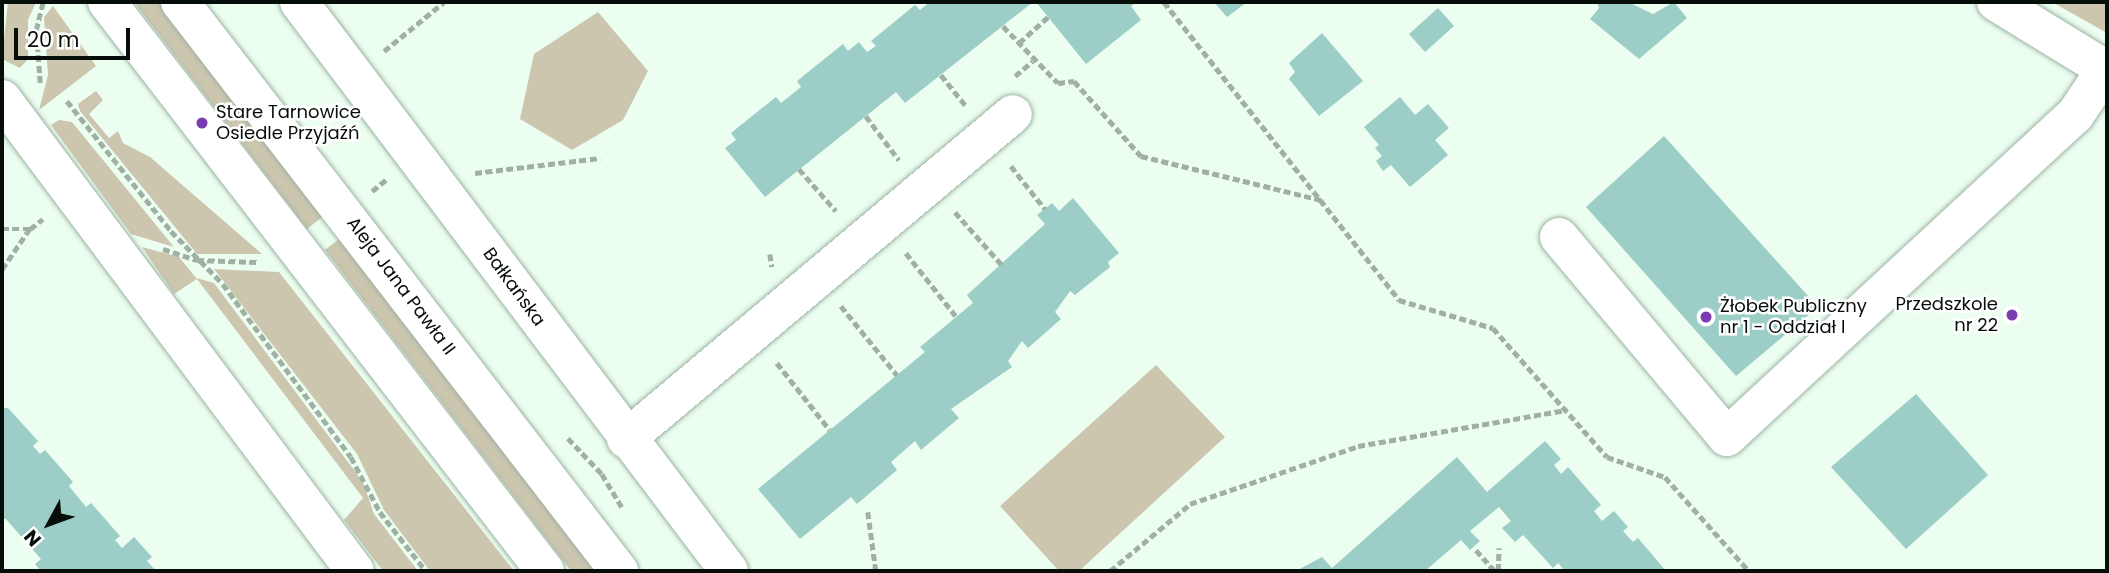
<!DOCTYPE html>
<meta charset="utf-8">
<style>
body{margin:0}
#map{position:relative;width:2109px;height:573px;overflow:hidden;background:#ebfef0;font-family:Poppins,sans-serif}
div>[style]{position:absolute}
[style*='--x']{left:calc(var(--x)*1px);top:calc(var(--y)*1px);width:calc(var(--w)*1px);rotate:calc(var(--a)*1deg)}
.green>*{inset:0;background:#ccc6af}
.building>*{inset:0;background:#9ccdc6}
.path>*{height:4.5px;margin-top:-2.25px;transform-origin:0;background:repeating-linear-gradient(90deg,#a1b0a5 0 7px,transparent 0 10.5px)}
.roads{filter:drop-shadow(0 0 2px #9cb3a3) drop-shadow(0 0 2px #9cb3a3)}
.minor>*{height:38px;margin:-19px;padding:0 19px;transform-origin:19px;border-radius:19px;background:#fff}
.dots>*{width:19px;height:19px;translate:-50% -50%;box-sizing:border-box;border:4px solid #fff;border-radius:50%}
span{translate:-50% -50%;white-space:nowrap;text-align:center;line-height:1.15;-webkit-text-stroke:5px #fff;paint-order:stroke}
.poi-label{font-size:18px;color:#070e09}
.left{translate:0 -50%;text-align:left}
.right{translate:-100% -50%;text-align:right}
.street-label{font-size:18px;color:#070e09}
.frame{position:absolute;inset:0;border:4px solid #070e09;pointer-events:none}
.north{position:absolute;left:14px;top:489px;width:70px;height:70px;-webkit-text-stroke:5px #fff;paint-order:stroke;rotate:229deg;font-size:19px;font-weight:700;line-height:28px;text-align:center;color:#070e09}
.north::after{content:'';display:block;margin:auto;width:24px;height:32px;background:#070e09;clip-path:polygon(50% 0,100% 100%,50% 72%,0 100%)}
.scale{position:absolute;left:14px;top:28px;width:116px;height:32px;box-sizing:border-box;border:4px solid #070e09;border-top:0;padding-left:9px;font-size:21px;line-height:24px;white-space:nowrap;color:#070e09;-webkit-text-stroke:5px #fff;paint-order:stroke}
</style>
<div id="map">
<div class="green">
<i style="clip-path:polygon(8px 2px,36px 2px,28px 20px,28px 59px,20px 68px,2px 59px)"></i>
<i style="clip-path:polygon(134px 2px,165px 2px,327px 213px,307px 229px)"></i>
<i style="clip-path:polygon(2052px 2px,2107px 2px,2107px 33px)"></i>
<i style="clip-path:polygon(53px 6px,96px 66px,39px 110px,48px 75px,44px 17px)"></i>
<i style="clip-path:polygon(598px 12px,648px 71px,623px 120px,572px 150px,520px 119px,534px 54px)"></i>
<i style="clip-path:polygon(96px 91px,103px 100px,89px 114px,109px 138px,118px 131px,123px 143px,150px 157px,262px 254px,197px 254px,80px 111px,78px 104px)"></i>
<i style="clip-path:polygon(59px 120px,72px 122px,174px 247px,131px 234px,51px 125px)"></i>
<i style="clip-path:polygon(343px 236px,598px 571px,571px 571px,325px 250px)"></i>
<i style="clip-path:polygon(142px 247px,179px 257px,196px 278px,214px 283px,363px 482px,374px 514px,418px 571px,383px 571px,344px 520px,363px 498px,197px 279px,174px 294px)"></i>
<i style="clip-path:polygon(214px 269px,279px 272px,514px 571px,430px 571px,384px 510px,357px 454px)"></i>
<i style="clip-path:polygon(1156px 365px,1225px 437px,1079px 571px,1059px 571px,1000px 506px)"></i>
</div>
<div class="building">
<i style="clip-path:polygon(930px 2px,1033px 2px,905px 103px,896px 92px,765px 197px,725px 148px,736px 140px,731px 133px,776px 97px,781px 103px,801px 87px,797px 81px,843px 44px,848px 51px,859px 42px,867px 52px,876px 46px,871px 41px,915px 5px,920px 10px)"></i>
<i style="clip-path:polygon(1036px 2px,1137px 2px,1131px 6px,1141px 20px,1086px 64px)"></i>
<i style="clip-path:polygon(1214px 2px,1247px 2px,1227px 17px)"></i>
<i style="clip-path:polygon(1597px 2px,1628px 2px,1653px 14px,1674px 2px,1687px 18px,1639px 59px,1590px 19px,1599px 8px)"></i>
<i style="clip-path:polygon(1438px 8px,1454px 26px,1425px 52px,1409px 34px)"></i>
<i style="clip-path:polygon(1322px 33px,1363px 81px,1319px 116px,1289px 79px,1295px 72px,1289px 63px)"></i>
<i style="clip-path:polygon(1400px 97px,1415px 115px,1428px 104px,1449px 128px,1435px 140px,1448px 155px,1410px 187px,1391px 165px,1383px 171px,1376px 161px,1382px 156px,1375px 148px,1379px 145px,1364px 127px)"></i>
<i style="clip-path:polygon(1664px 136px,1818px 307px,1736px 376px,1586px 207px)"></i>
<i style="clip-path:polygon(1073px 198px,1119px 253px,1108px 262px,1110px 267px,1075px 295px,1070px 291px,1055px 312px,1061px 319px,1028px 348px,1022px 341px,1008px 361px,1012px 367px,951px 409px,959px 418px,921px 450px,915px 441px,891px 462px,897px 470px,857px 504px,851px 497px,800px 539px,758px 489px,925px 352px,920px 347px,973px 303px,967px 295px,1045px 224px,1037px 215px,1052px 203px,1059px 211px)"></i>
<i style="clip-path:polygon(1916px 394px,1988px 475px,1906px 549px,1831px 467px)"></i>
<i style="clip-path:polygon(2px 408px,8px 408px,38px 441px,33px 446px,40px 454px,45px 450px,73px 482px,69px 486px,86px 507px,91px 503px,120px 536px,115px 540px,122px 548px,134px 537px,152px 557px,147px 561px,156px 571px,41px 571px,35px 564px,41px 559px,5px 518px,2px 522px)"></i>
<i style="clip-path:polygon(1545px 441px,1561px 459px,1554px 465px,1561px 474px,1568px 467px,1601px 505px,1594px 511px,1602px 521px,1614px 511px,1628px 527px,1623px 531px,1633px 542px,1638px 538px,1666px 571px,1565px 571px,1558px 563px,1553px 568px,1523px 535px,1515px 542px,1502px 528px,1511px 521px,1499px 507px,1470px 531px,1480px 541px,1470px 550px,1461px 540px,1425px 571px,1296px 571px,1322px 557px,1332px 568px,1457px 457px,1487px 492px)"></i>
</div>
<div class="path">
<i style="--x:1164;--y:2;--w:380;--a:51.7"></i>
<i style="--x:1399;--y:300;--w:98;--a:16.6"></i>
<i style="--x:1493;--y:328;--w:172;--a:48.5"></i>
<i style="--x:1607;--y:457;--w:61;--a:19"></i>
<i style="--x:1665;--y:477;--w:126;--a:48.2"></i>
<i style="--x:1003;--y:26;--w:79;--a:46"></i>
<i style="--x:1058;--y:83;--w:16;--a:-7"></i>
<i style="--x:1074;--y:81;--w:101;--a:48.2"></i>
<i style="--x:1141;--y:156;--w:185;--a:13.7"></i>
<i style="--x:1019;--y:43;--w:39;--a:-42"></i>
<i style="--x:384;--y:51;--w:77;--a:-39.2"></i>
<i style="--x:941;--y:75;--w:40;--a:51"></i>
<i style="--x:1015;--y:76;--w:23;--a:-40"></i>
<i style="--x:40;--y:83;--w:53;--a:-94.3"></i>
<i style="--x:36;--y:30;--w:29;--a:-76"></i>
<i style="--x:67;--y:101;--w:166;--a:51.3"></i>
<i style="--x:171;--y:231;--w:74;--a:45.5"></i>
<i style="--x:223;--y:284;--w:215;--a:53.5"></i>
<i style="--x:351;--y:457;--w:62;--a:62.2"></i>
<i style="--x:380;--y:512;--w:75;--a:52.1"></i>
<i style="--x:866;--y:116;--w:55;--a:53.1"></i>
<i style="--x:1011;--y:166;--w:55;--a:51.7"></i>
<i style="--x:799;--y:169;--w:56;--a:48.6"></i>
<i style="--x:475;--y:173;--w:126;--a:-6.8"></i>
<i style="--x:372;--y:191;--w:19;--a:-39"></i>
<i style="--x:955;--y:212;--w:72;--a:48.4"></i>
<i style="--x:2;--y:229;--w:28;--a:0"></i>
<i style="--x:30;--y:229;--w:50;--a:124.3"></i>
<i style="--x:30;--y:229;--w:16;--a:-38"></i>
<i style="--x:163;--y:249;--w:36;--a:18"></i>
<i style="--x:197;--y:260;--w:61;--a:1.9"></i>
<i style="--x:906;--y:253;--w:80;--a:51.6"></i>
<i style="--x:770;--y:254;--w:13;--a:81"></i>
<i style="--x:841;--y:306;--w:89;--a:50.9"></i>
<i style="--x:777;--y:363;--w:85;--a:51.7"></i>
<i style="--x:568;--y:438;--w:50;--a:46.6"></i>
<i style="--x:602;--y:474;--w:39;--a:59"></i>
<i style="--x:868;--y:512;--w:60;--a:82.3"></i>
<i style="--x:1476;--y:550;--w:28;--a:48"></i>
<i style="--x:1110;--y:571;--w:104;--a:-39.9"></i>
<i style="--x:1190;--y:504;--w:178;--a:-19"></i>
<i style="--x:1358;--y:446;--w:211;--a:-9.8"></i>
<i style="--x:1498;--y:571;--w:23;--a:-88"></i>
</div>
<div class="roads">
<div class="minor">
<i style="--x:107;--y:2;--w:718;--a:52.41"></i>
<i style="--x:180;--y:2;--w:719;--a:52.35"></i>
<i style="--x:299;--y:2;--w:713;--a:52.92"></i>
<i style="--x:1996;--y:2;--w:130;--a:31.5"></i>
<i style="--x:2;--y:99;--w:589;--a:53.21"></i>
<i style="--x:1559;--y:237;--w:261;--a:50"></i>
<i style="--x:1727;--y:437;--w:474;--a:-42.8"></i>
<i style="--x:2075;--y:115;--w:55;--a:-56"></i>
<i style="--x:626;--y:439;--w:505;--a:-40.02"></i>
</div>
</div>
<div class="dots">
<i style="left:202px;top:123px;background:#7a3bb0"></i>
<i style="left:2012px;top:315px;background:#7a3bb0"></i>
<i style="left:1706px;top:317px;background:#7a3bb0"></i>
</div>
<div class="poi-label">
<span class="left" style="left:216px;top:123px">Stare Tarnowice<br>Osiedle Przyjaźń</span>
<span class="right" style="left:1998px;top:315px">Przedszkole<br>nr 22</span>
<span class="left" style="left:1720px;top:317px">Żłobek Publiczny<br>nr 1 - Oddział I</span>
</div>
<div class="street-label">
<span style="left:401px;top:286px;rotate:53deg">Aleja Jana Pawła II</span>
<span style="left:514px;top:287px;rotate:54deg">Bałkańska</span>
</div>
<div class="frame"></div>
<div class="north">N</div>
<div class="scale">20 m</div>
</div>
